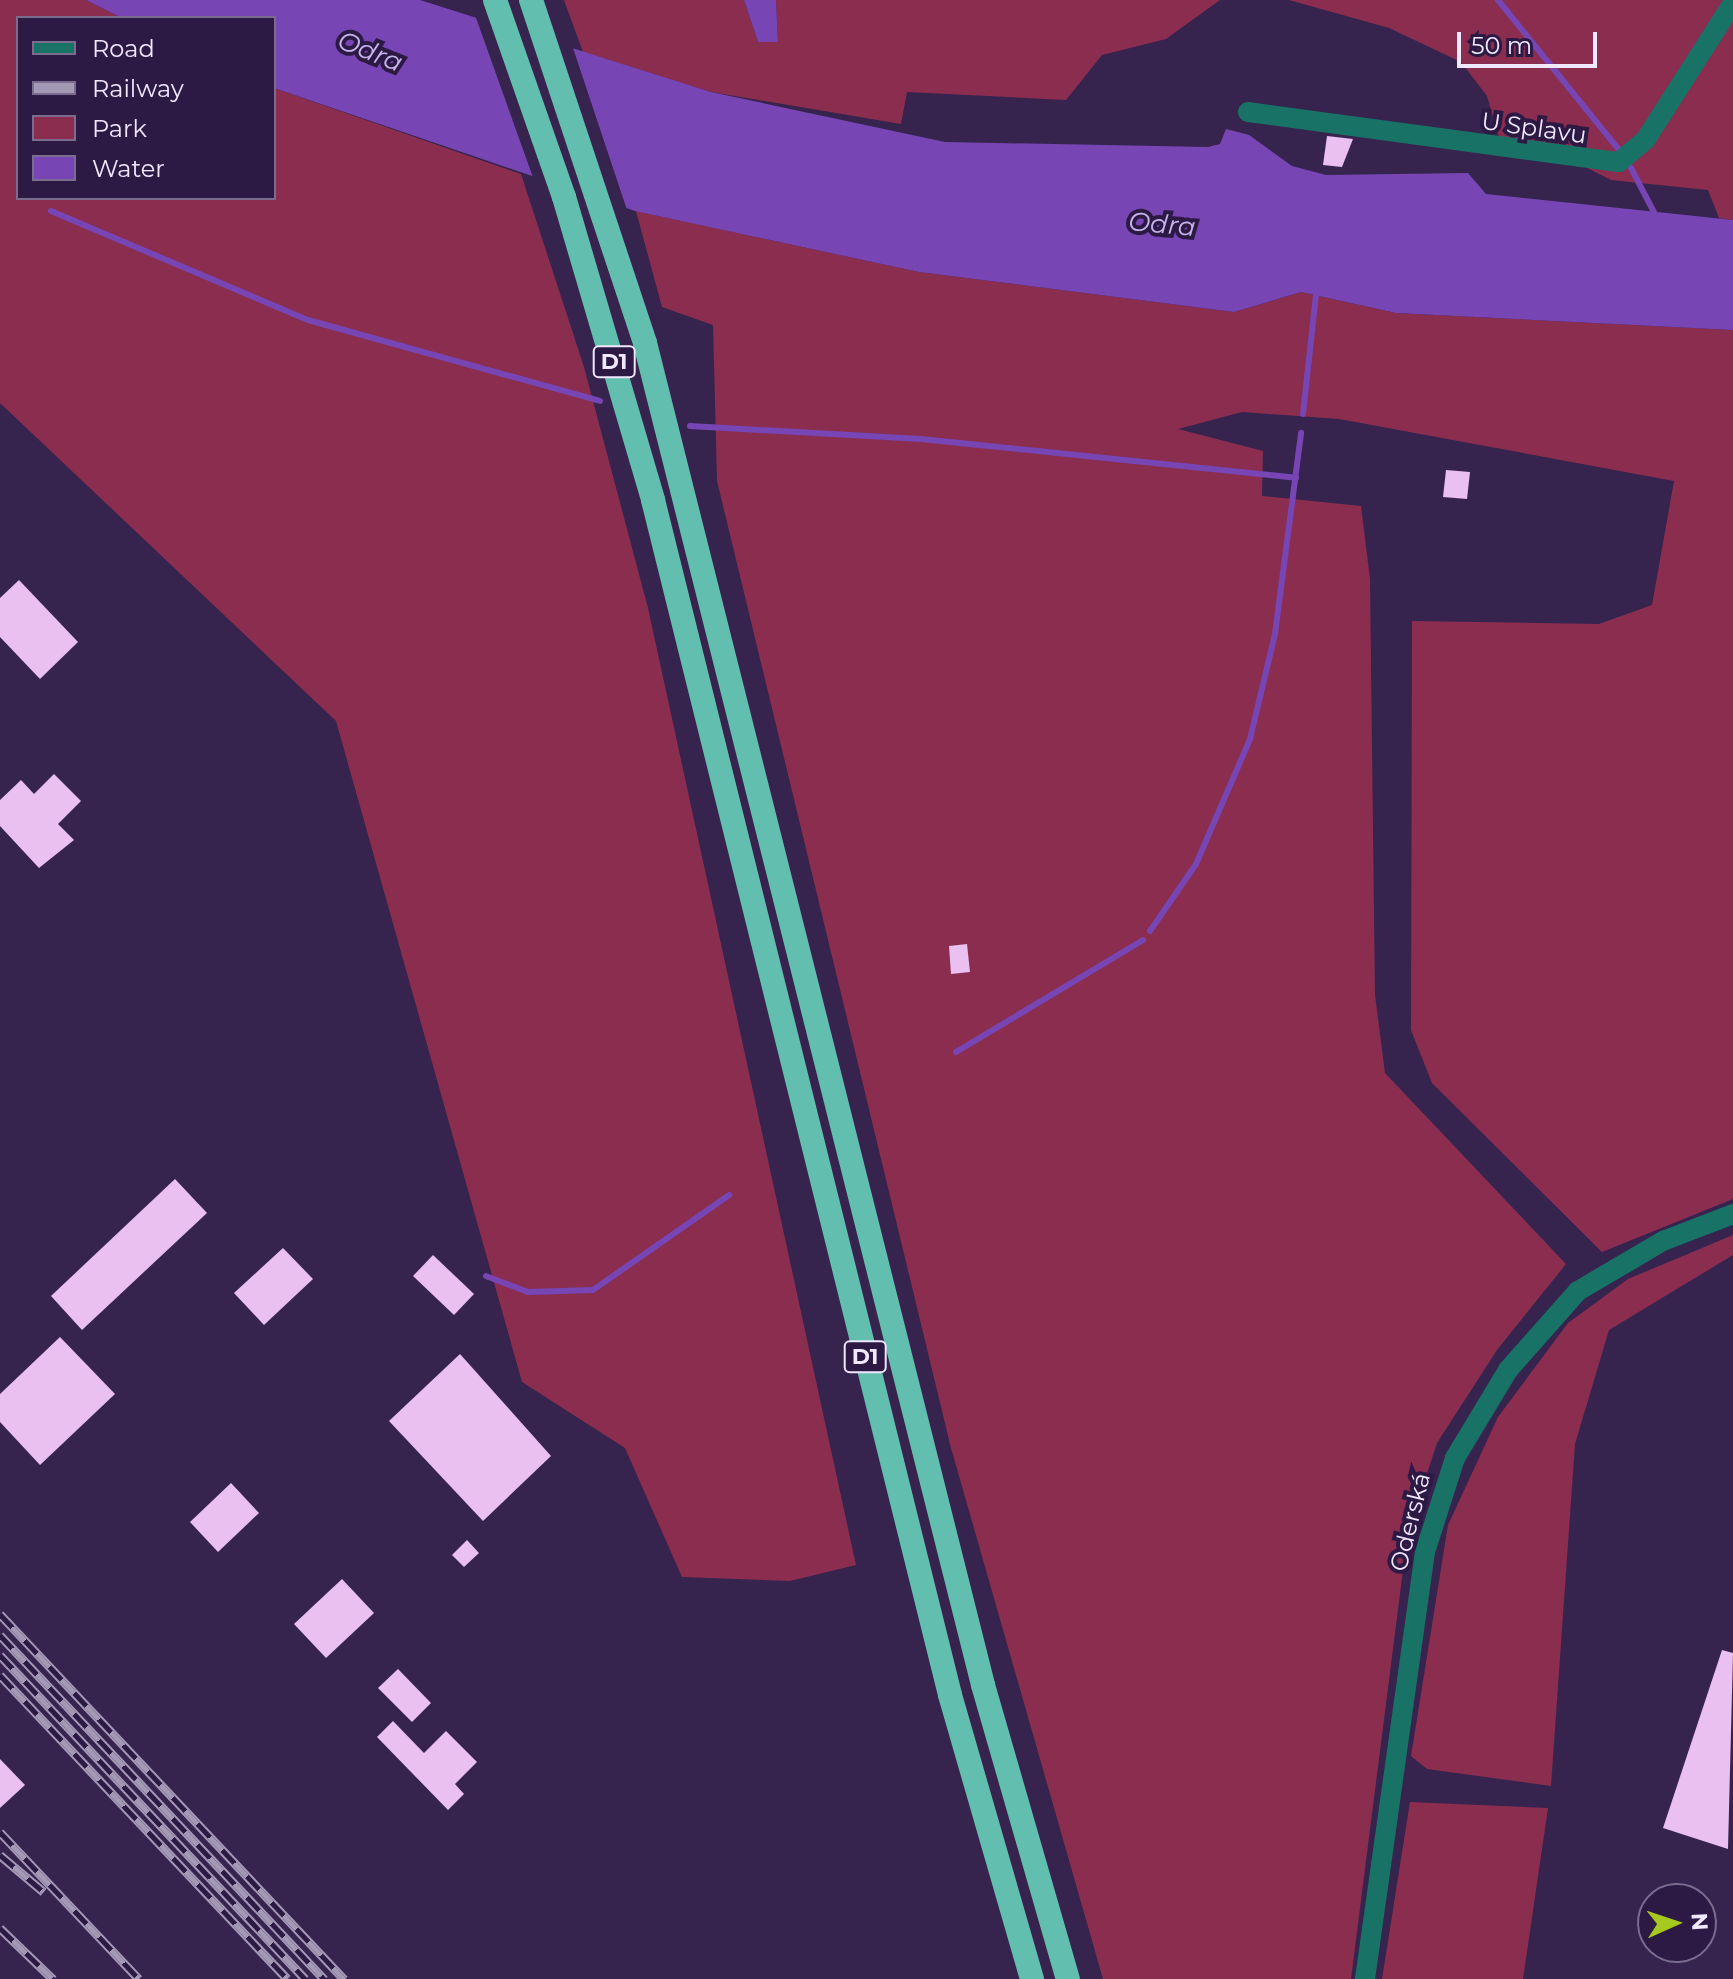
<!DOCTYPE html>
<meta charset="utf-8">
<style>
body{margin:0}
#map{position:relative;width:1733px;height:1979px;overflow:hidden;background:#36244f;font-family:Montserrat,sans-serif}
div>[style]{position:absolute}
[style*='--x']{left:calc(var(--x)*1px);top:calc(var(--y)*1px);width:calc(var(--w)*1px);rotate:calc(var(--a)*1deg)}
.green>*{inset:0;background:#8a2d4f}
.water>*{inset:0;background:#7745b4}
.pier>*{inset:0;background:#36244f}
.stream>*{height:6px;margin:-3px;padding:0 3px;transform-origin:3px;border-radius:3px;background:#7745b4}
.building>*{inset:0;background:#e9c0f0}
.minor>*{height:20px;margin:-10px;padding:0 10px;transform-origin:10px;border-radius:10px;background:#197266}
.motorway>*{height:24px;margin:-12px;padding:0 12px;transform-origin:12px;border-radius:12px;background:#62beae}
.rail>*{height:9px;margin-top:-4.5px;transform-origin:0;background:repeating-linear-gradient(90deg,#2c1944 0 18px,#a498b7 0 36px);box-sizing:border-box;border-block:2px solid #a498b7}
span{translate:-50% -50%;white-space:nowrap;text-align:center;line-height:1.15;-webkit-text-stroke:8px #2c1944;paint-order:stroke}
.shield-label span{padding:2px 6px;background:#2c1944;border:2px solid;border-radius:6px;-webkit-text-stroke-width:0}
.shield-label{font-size:22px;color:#f0e8ff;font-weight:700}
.street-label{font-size:24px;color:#f0e8ff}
.water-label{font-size:26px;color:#c9b5ec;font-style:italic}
.legend{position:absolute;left:16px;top:16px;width:260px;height:184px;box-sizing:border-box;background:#2c1944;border:2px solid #7a6c8f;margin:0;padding:10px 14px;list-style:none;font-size:24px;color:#f0e8ff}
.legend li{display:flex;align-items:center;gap:16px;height:40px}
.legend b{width:40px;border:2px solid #7a6c8f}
.north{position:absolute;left:1637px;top:1883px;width:80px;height:80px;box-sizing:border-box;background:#2c1944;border:2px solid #7a6c8f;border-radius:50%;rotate:87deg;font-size:22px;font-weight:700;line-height:32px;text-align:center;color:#f0e8ff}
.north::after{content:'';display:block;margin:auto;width:28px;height:36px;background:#a7c81f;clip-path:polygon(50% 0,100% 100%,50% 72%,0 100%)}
.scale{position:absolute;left:1457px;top:32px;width:140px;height:36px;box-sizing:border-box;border:4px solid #f0e8ff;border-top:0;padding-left:10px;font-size:24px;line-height:28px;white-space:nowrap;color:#f0e8ff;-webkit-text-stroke:6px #2c1944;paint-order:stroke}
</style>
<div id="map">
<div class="green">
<i style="clip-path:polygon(0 0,86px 0,122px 18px,18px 18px,18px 198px,274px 198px,274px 88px,521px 174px,584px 367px,648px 608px,856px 1565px,790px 1581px,682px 1577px,625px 1448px,522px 1382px,336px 721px,0 403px)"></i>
<i style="clip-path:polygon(564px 0,744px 0,758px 42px,778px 42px,776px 0,1220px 0,1166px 39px,1102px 55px,1066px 100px,907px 92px,901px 124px,711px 92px,583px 52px)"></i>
<i style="clip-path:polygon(1289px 0,1733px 0,1733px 220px,1719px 218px,1708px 190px,1611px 180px,1548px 148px,1499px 138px,1487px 96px,1461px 62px,1389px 28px)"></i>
<i style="clip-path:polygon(636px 211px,919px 272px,1234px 312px,1301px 292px,1396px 313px,1733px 330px,1733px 1199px,1602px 1252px,1432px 1083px,1411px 1030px,1412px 621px,1599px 624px,1652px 605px,1674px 481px,1339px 419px,1242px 412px,1178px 429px,1263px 451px,1262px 496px,1361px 506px,1370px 579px,1375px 995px,1385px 1073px,1566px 1264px,1497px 1350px,1437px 1443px,1408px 1531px,1351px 1979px,1103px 1979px,951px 1448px,717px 481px,713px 325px,662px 307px)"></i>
<i style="clip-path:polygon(1733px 1235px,1733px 1255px,1609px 1330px,1575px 1444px,1551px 1786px,1427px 1769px,1411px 1756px,1448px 1525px,1498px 1417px,1568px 1323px,1628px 1279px)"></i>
<i style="clip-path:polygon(1410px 1802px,1548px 1808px,1523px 1979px,1382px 1979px)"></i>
</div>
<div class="water">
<i style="clip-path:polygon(86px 0,420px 0,711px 92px,945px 142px,1208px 147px,1220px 144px,1226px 129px,1249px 135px,1292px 166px,1326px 175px,1468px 173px,1486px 194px,1733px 220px,1733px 330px,1396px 313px,1301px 292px,1234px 312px,919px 272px,635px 211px,274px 88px,274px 18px,122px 18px)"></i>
<i style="clip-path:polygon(744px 0,776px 0,778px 42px,758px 42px)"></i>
</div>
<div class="pier">
<i style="clip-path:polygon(475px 15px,572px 45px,628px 213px,535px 183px)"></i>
</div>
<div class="stream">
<i style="--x:1498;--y:0;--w:194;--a:51.1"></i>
<i style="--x:1631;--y:168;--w:56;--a:62.5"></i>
<i style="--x:51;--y:211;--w:279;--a:23"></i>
<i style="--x:308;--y:320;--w:303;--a:15.5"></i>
<i style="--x:1303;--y:414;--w:129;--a:-83.8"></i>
<i style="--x:690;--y:426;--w:231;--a:3.2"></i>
<i style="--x:921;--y:439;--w:377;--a:5.9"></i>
<i style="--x:1150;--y:931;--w:81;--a:-55.5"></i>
<i style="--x:1196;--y:864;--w:136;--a:-66.6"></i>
<i style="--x:1250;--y:739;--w:108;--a:-76.6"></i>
<i style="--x:1275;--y:634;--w:203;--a:-82.6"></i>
<i style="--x:956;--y:1052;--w:218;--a:-30.9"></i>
<i style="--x:486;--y:1276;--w:45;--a:20.9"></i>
<i style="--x:528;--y:1292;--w:65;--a:-1.8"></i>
<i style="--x:593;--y:1290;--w:166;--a:-34.9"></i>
</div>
<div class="building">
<i style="clip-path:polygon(1327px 136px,1353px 139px,1342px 167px,1323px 165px)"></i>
<i style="clip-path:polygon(1446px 470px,1470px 472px,1467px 499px,1443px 497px)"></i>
<i style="clip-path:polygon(19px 580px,78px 642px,40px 679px,0 637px,0 598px)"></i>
<i style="clip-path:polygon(54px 774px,81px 801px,58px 824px,74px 840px,39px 868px,0 826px,0 800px,21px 780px,34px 794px)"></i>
<i style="clip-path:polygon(967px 944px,970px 972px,951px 974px,949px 946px)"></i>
<i style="clip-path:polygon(175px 1179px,207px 1213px,82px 1330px,51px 1296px)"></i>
<i style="clip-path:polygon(283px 1248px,313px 1279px,264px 1325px,234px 1293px)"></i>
<i style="clip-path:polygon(433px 1255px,474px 1294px,454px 1315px,413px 1276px)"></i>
<i style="clip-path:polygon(60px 1337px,115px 1394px,40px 1465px,0 1422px,0 1394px)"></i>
<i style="clip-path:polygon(460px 1354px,551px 1456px,483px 1521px,389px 1421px)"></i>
<i style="clip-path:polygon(231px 1483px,259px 1513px,218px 1552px,190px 1522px)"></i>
<i style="clip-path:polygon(467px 1540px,479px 1553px,464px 1567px,452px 1555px)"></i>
<i style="clip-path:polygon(342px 1579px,374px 1613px,326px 1658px,294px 1624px)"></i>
<i style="clip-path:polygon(1722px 1650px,1733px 1653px,1728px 1849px,1663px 1828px)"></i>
<i style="clip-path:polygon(398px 1669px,431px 1703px,412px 1722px,378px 1688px)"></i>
<i style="clip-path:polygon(393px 1721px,424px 1753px,446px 1731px,477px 1762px,455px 1784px,464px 1794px,448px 1810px,377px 1737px)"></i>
<i style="clip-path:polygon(0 1759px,25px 1785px,0 1808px)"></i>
</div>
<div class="minor">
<i style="--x:1248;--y:112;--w:374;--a:7.7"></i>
<i style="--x:1619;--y:162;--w:35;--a:-40"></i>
<i style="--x:1646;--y:139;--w:161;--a:-57.4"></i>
<i style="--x:1365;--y:1979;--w:431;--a:-82"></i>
<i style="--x:1425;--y:1552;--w:99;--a:-72.3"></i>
<i style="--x:1455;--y:1458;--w:103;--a:-58.9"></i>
<i style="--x:1508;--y:1370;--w:106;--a:-48.5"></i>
<i style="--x:1578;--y:1291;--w:99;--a:-30.5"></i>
<i style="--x:1663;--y:1241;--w:75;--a:-21.1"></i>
</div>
<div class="motorway">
<i style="--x:495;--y:0;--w:209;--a:70.7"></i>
<i style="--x:564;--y:197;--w:316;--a:73.6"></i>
<i style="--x:653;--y:500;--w:1231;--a:76.04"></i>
<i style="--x:950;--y:1695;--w:296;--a:73.9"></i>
<i style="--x:531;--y:0;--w:361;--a:71.6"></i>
<i style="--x:645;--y:343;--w:1384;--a:75.86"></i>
<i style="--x:983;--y:1685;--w:306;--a:73.9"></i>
</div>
<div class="rail">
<i style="--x:0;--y:1614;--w:502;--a:46.7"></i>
<i style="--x:0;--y:1635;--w:473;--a:46.7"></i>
<i style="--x:0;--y:1655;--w:445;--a:46.7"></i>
<i style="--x:0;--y:1675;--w:418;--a:46.6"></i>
<i style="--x:0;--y:1832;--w:202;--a:46.6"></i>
<i style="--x:0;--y:1855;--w:57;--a:40.1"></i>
<i style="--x:0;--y:1928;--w:74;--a:43.9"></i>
</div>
<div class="shield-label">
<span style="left:614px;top:362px">D1</span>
<span style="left:865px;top:1357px">D1</span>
</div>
<div class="street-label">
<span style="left:1534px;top:128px;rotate:8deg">U Splavu</span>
<span style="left:1410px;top:1522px;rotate:-76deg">Oderská</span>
</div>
<div class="water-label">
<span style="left:370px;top:52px;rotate:22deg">Odra</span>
<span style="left:1162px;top:225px;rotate:5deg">Odra</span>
</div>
<ul class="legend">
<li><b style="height:10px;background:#197266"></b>Road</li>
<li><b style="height:10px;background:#a498b7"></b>Railway</li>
<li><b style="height:22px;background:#8a2d4f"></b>Park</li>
<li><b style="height:22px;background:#7745b4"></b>Water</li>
</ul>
<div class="north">N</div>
<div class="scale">50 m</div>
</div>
